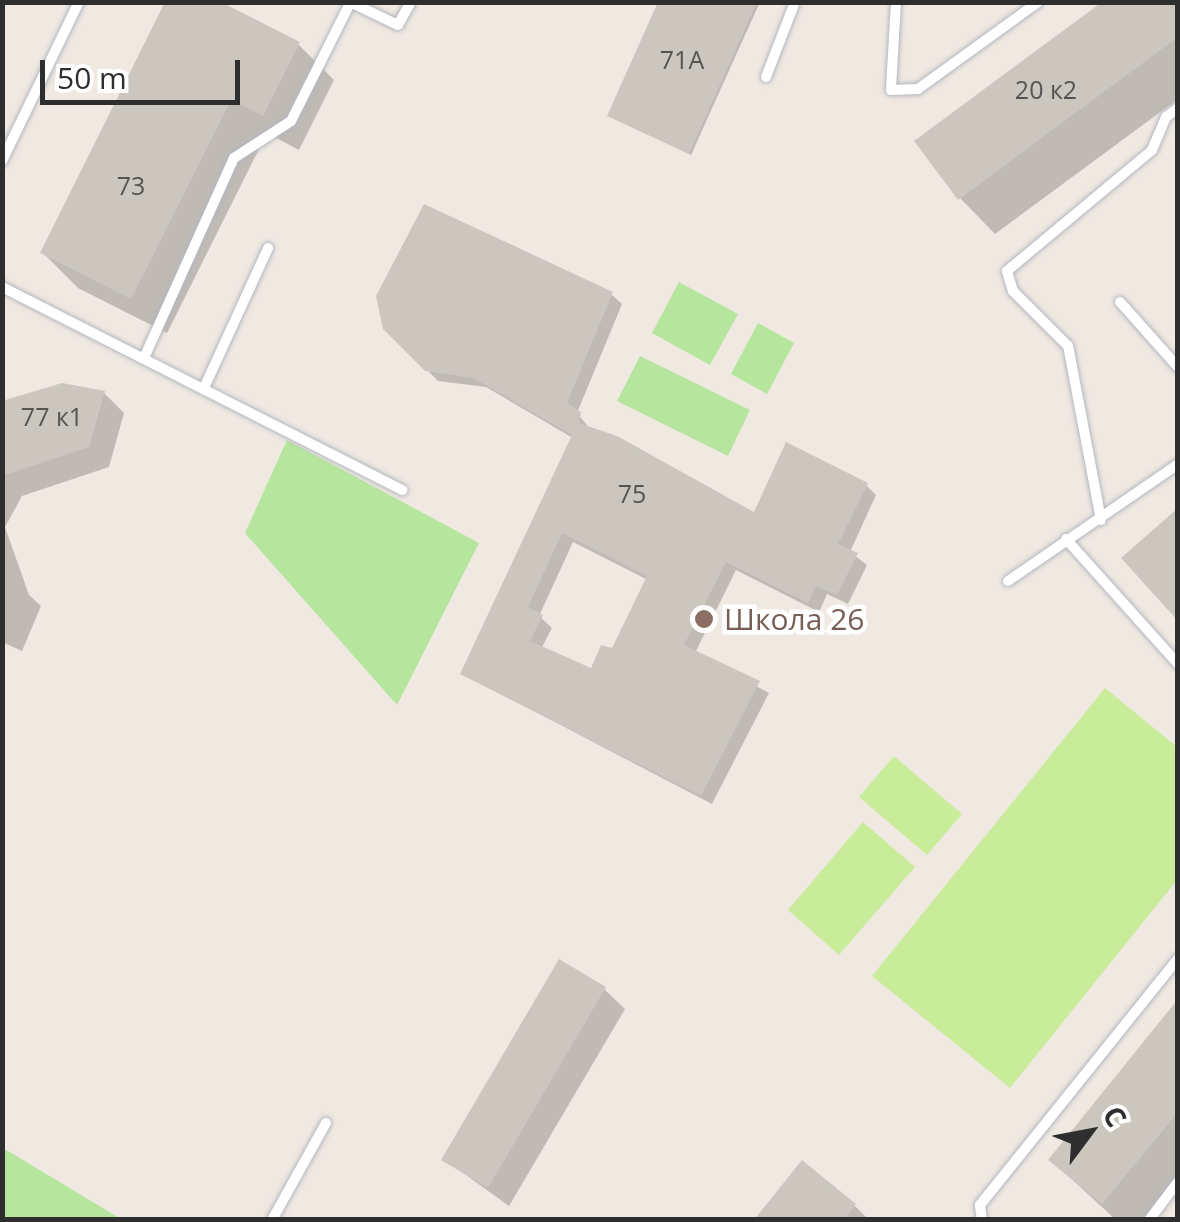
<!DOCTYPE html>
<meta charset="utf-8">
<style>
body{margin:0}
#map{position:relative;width:1180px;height:1222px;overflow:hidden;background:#efe9e1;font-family:"Open Sans",sans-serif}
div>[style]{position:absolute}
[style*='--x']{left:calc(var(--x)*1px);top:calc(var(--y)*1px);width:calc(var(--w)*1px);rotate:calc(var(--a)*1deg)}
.green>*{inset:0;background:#b6e59e}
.pitch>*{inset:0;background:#c9ec9a}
.shadow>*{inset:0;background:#0003}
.building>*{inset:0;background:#cbc7bf}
.roads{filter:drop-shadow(0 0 2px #b4b7c1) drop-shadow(0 0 2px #b4b7c1)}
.service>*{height:10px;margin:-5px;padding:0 5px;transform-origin:5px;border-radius:5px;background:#fff}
.dots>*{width:28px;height:28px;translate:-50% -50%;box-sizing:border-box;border:5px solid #fff;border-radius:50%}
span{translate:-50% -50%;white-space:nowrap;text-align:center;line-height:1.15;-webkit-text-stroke:9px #fff;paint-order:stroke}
.number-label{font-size:25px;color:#555452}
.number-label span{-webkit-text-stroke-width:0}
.education-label{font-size:30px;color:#785e54}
.left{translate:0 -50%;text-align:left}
.frame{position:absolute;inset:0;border:5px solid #2e2e2e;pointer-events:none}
.north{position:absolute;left:1040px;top:1082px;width:100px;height:100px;-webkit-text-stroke:8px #fff;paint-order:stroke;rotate:58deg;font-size:28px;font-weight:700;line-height:40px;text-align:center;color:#2e2e2e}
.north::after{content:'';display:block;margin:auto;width:35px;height:45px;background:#2e2e2e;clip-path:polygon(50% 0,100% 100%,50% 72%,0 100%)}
.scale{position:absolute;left:40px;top:60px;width:200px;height:45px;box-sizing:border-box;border:5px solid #2e2e2e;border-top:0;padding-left:12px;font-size:30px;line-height:35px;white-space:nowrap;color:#2e2e2e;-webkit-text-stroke:8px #fff;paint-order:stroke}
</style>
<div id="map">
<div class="green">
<i style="clip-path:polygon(679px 282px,738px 314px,710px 365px,652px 333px)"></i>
<i style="clip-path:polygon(758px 323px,794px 343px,767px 394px,731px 374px)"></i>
<i style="clip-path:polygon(640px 356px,750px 410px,728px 456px,617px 401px)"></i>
<i style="clip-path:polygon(287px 440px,479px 543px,397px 705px,245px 533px)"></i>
<i style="clip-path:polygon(2px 1148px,3px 1148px,121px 1219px,3px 1219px)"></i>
</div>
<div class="pitch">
<i style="clip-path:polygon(1105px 688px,1177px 747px,1177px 880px,1010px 1088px,872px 976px)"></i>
<i style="clip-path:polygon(894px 756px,962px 814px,927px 855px,859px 797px)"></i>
<i style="clip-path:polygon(863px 822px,915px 867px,839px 955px,788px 910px)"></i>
</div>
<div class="shadow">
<i style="clip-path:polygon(661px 2px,760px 2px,691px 155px,610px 116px)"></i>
<i style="clip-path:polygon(1178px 2px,1178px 99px,995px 234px,960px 198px)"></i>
<i style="clip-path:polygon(298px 44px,334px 80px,299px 150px,267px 133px,167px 333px,78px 288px,43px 253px)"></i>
<i style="clip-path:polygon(evenodd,611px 294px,622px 304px,577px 413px,590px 429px,755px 516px,866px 485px,876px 495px,850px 552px,867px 565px,848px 604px,827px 594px,819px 612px,736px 570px,695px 653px,769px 693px,712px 804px,463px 674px,573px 438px,486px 387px,438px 381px,385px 328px,611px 294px,573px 542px,648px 580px,613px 651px,592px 671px,541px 649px,552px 628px,539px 616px,573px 542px)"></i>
<i style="clip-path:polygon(104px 393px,124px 413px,109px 467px,22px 496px,5px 527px,29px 595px,41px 606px,22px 651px,2px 642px,2px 408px)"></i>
<i style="clip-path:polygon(604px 989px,625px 1009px,509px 1206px,445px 1160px)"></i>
<i style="clip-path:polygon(1178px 1003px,1178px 1190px,1154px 1220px,1116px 1220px,1051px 1160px)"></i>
<i style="clip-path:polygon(855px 1206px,868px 1219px,757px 1220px)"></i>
</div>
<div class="building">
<i style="clip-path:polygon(165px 2px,221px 2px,300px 42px,263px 116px,231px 100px,131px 299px,40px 253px)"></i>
<i style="clip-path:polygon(658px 2px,757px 2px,689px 154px,607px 116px)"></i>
<i style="clip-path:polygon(1102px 2px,1178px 2px,1178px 37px,958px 200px,914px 141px)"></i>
<i style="clip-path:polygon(evenodd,424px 204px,613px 292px,567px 403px,581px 412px,579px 423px,617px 436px,754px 512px,786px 442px,868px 483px,838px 544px,858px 553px,837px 595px,816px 586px,808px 603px,726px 562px,684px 645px,760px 681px,701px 796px,460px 674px,572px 435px,473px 378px,425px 371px,383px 329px,376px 296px,424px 204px,562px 533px,647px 576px,612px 648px,601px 645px,591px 668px,530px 641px,543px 615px,528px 607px,562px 533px)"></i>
<i style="clip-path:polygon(62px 383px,105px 391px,89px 447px,2px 476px,2px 401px)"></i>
<i style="clip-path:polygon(1178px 508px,1178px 621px,1121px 558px)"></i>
<i style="clip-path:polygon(559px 959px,606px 987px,488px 1188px,441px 1160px)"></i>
<i style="clip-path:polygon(1178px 999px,1178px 1112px,1102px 1204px,1048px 1160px)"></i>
<i style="clip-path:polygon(802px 1160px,856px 1204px,844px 1220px,754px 1220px)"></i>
</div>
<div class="roads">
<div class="service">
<i style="--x:350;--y:2;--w:53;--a:25.6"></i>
<i style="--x:398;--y:25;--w:26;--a:-61"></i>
<i style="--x:896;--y:2;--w:88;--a:93.3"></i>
<i style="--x:891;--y:90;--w:27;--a:-2"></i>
<i style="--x:918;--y:89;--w:148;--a:-35.9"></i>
<i style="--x:766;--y:77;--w:80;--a:-68.9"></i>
<i style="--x:2;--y:161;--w:177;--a:-64.2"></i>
<i style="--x:2;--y:287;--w:449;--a:26.9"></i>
<i style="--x:1120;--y:302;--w:87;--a:48.3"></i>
<i style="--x:144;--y:358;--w:219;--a:-65.8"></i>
<i style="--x:234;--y:158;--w:68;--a:-33"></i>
<i style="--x:291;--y:121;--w:132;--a:-63.4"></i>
<i style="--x:204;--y:388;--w:154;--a:-65.4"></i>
<i style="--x:1101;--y:520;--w:177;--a:-100.7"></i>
<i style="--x:1068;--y:346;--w:78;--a:-135"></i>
<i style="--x:1013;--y:291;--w:21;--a:-107"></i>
<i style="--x:1007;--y:271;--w:189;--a:-39.8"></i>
<i style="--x:1152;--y:150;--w:36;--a:-67"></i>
<i style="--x:1166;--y:117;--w:15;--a:-37"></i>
<i style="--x:1066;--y:539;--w:168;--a:48.1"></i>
<i style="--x:1008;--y:581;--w:206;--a:-34.5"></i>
<i style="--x:272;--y:1220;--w:111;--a:-60.9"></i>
<i style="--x:982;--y:1220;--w:15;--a:-98"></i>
<i style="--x:980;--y:1205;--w:316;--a:-51.2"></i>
<i style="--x:1149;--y:1220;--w:48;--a:-52.7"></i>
</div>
</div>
<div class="dots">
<i style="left:704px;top:619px;background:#8d6e63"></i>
</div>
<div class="number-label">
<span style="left:682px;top:59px">71А</span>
<span style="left:1046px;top:89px">20 к2</span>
<span style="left:131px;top:185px">73</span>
<span style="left:52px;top:416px">77 к1</span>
<span style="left:632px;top:493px">75</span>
</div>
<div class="education-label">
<span class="left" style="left:724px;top:619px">Школа 26</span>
</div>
<div class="frame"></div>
<div class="north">С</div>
<div class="scale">50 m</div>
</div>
